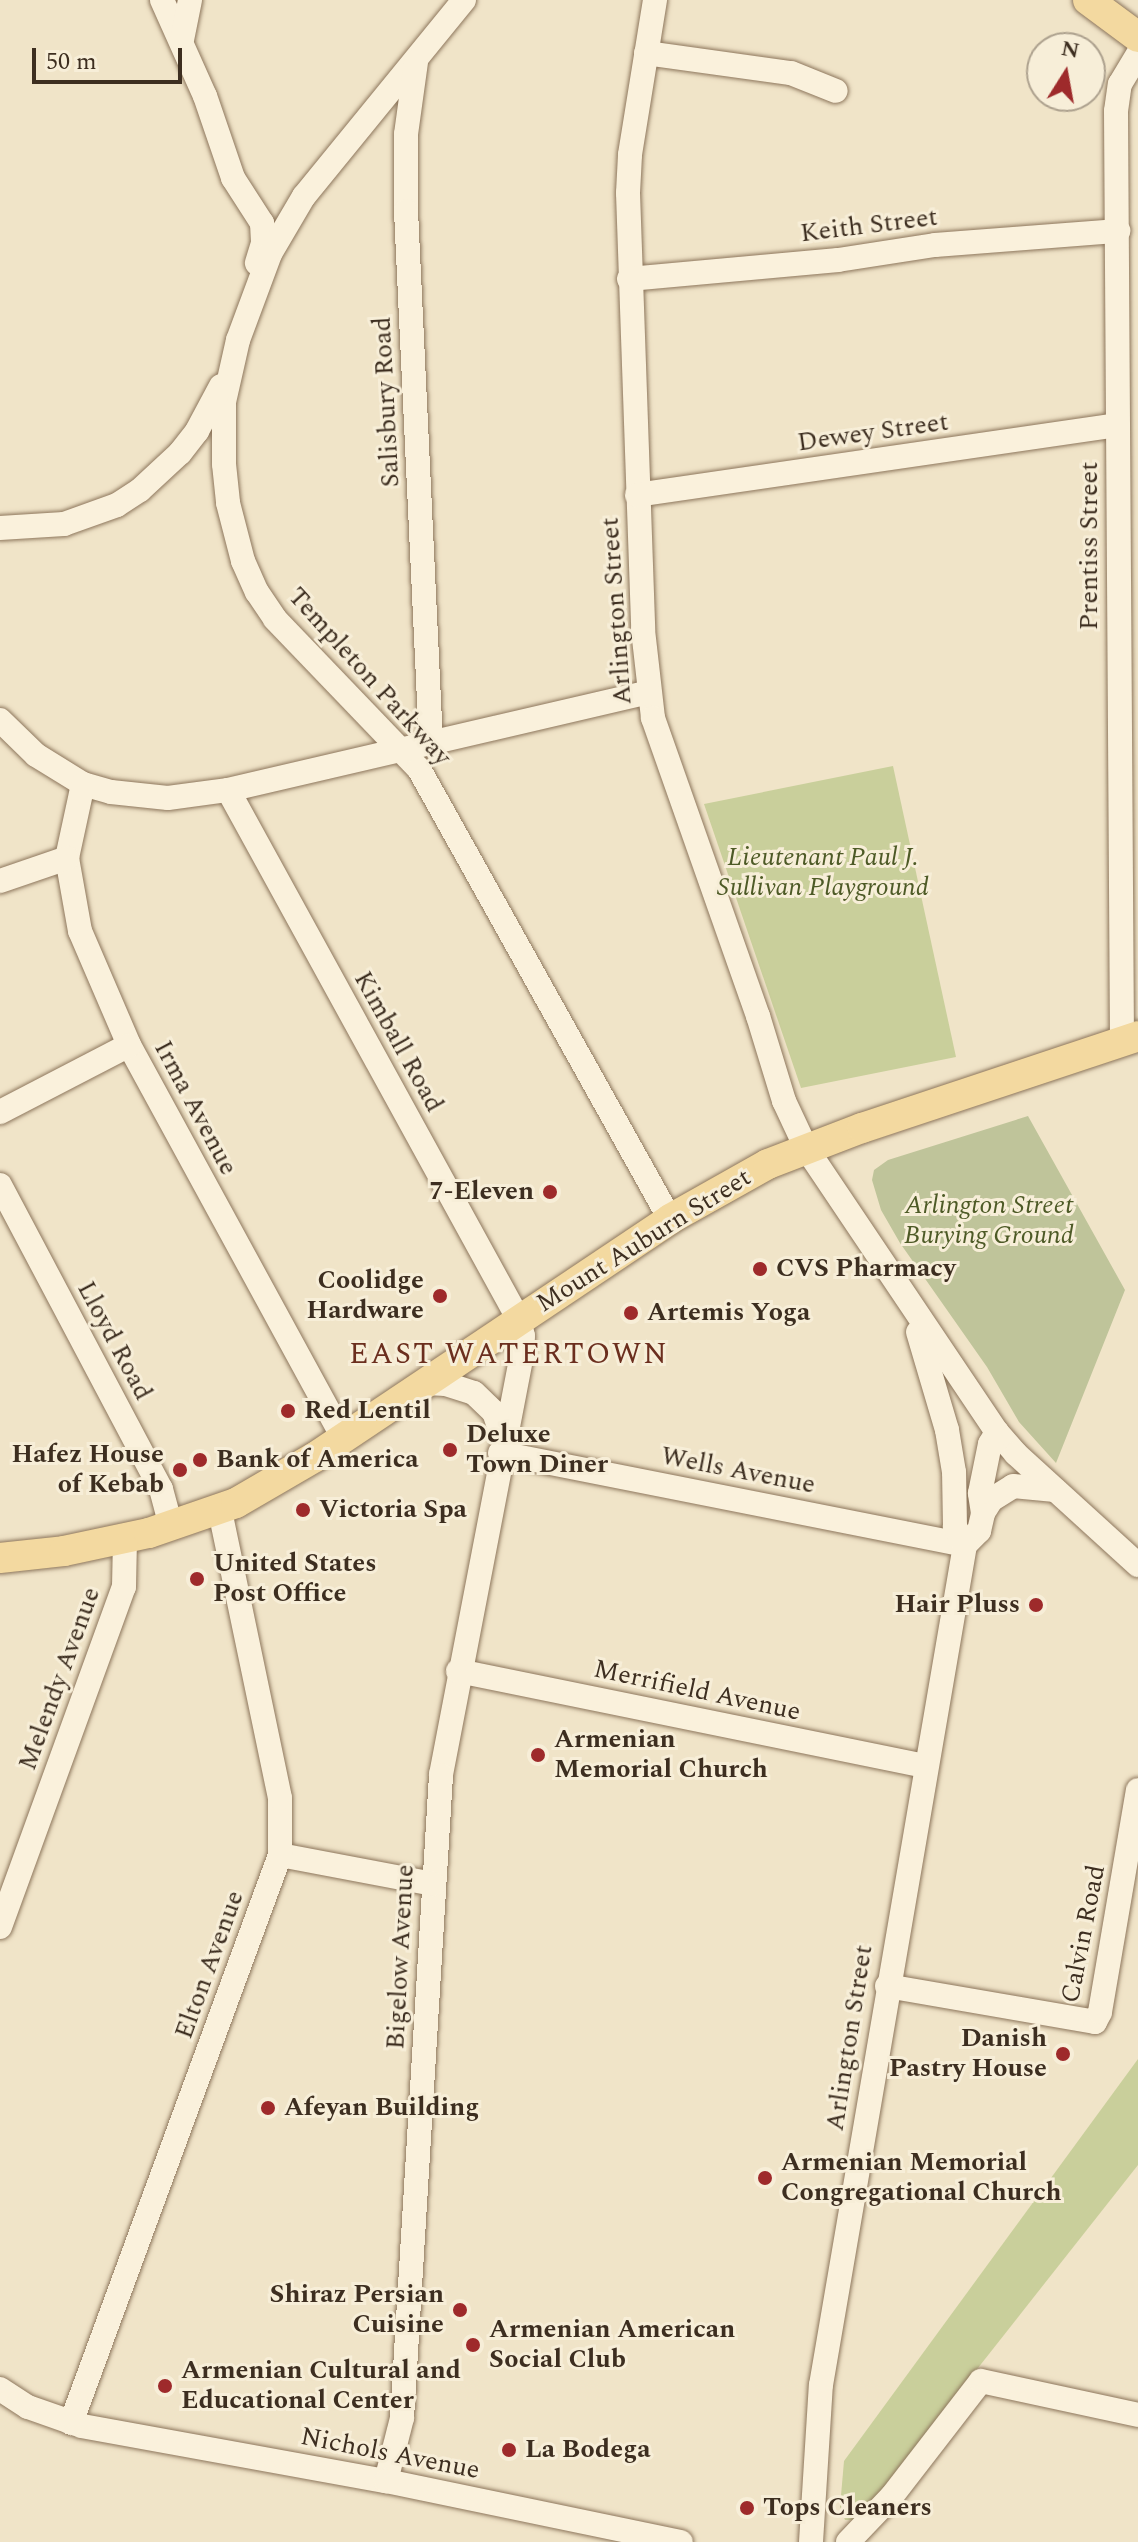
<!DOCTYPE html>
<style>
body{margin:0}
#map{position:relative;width:1138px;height:2542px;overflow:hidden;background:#f0e4c8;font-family:Spectral,serif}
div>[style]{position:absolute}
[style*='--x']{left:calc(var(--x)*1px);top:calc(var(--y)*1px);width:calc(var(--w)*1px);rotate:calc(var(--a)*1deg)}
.green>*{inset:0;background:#c9cf9b}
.cemetery>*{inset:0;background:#bfc49a}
.roads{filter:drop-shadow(0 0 2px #8d765c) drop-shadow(0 0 2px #8d765c)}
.minor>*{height:24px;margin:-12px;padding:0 12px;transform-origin:12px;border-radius:12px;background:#faf1dc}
.major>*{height:30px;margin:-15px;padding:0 15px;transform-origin:15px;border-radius:15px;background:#f3d9a0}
.dots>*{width:22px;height:22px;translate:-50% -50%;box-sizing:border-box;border:4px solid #f7eed8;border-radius:50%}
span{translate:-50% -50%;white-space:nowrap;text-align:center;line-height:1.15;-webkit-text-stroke:6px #f7eed8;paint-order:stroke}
.street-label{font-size:26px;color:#3d2e20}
.park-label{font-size:26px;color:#4d5a26;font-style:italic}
.poi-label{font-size:26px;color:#3d2e20;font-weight:700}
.right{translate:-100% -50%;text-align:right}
.left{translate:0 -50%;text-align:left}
.quarter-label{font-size:30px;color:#6b2e1e;letter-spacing:2px}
.north{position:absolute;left:1026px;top:32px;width:80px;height:80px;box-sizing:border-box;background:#f7eed8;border:2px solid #ada18e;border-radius:50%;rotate:11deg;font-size:22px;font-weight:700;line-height:32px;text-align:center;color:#3d2e20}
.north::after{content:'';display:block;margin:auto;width:28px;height:36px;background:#9e2a2b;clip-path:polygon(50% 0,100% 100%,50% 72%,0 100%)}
.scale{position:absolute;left:32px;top:48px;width:150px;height:36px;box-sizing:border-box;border:4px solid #3d2e20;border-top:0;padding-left:10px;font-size:24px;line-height:28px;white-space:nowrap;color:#3d2e20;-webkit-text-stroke:6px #f7eed8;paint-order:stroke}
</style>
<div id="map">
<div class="green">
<i style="clip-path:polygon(893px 766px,956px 1057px,801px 1088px,704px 804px)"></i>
<i style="clip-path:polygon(1138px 2059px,1138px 2165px,858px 2520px,845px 2520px,840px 2507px,844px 2461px)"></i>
</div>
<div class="cemetery">
<i style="clip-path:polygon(1028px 1116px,1125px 1290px,1056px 1463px,1019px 1422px,987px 1367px,900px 1243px,881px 1210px,872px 1180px,874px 1170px,888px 1160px)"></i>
</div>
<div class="roads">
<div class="minor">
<i style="--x:162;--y:0;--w:105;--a:65.9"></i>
<i style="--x:205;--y:96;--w:87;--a:71.1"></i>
<i style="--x:233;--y:178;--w:54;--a:57.2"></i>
<i style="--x:262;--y:223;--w:20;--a:87"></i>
<i style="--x:263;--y:243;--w:21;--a:107"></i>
<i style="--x:464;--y:0;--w:253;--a:129.2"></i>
<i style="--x:304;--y:196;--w:67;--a:120.4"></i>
<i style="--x:270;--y:254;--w:92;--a:110.4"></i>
<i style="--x:238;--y:340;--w:64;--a:102.7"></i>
<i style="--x:224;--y:402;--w:62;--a:90"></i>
<i style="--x:224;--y:464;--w:39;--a:84"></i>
<i style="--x:228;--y:503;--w:60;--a:75.5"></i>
<i style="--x:243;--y:561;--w:34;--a:66"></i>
<i style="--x:257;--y:592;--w:32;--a:56"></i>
<i style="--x:275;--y:619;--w:208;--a:46.2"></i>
<i style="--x:419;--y:769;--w:515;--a:60.85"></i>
<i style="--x:655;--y:0;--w:157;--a:99.2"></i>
<i style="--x:630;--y:155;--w:38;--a:93"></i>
<i style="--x:628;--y:193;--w:437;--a:88"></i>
<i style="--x:643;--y:630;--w:89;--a:83.5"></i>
<i style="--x:653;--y:718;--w:316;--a:70.6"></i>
<i style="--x:758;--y:1016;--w:89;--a:73"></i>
<i style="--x:784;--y:1101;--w:52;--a:64.9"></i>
<i style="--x:806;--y:1148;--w:342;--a:56.1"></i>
<i style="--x:997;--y:1432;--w:29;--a:49"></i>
<i style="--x:1016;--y:1454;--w:165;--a:42.3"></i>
<i style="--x:182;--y:40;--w:41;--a:-78.7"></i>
<i style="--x:646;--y:53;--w:146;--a:7.9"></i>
<i style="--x:791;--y:73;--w:48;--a:21.8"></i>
<i style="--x:416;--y:62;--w:73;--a:97.9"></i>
<i style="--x:406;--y:134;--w:77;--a:90"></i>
<i style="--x:406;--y:211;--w:533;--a:87.31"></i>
<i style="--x:629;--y:279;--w:210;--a:-5.2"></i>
<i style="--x:838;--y:260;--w:98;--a:-8.8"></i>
<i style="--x:935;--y:245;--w:184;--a:-4.4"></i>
<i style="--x:637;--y:495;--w:485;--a:-8.3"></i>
<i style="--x:0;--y:528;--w:64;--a:-3.6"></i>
<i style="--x:64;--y:524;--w:56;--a:-19.7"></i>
<i style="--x:117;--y:505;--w:27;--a:-33"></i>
<i style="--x:140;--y:490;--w:54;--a:-42.8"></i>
<i style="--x:180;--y:453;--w:28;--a:-52"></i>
<i style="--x:197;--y:431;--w:51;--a:-61.9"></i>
<i style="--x:0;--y:720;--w:50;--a:44.2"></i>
<i style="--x:36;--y:755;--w:55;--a:31.7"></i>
<i style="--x:83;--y:784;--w:29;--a:16"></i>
<i style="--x:111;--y:792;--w:57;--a:6"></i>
<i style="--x:168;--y:798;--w:61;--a:-7.6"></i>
<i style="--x:228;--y:790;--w:431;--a:-13.1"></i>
<i style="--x:83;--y:784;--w:76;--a:102.2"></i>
<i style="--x:67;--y:858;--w:74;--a:79.9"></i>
<i style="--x:80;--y:931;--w:124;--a:66.7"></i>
<i style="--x:129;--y:1045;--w:447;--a:61.4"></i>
<i style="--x:228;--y:790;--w:605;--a:61.23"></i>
<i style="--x:519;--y:1320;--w:16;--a:76"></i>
<i style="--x:523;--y:1336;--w:18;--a:93"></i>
<i style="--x:522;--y:1354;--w:429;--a:100.9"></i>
<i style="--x:441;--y:1775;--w:644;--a:93.47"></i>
<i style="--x:402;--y:2418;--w:65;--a:104.3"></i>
<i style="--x:0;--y:881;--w:71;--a:-18.9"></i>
<i style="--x:1122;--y:1041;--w:930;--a:-90.37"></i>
<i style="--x:1116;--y:111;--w:27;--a:-82"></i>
<i style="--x:1120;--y:84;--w:35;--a:-59"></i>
<i style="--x:0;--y:1112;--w:145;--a:-27.4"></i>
<i style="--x:0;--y:1185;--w:344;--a:62.1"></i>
<i style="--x:161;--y:1489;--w:38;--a:75"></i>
<i style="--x:425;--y:1383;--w:21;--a:3"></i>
<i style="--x:446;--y:1384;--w:29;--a:18"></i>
<i style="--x:474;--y:1393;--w:28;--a:44"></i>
<i style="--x:494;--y:1412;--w:28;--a:71"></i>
<i style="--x:500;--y:1453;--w:474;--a:11.2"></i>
<i style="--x:983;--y:1513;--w:15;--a:-58"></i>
<i style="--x:991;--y:1500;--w:26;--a:-32"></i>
<i style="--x:1013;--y:1486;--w:42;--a:5.4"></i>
<i style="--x:965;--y:1545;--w:20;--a:-45"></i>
<i style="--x:979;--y:1531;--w:18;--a:-77"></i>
<i style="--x:983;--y:1513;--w:20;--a:-99"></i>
<i style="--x:980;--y:1493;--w:50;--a:-78.5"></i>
<i style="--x:990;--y:1444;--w:14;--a:-60"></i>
<i style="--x:458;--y:1671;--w:477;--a:11.5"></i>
<i style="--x:280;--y:1855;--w:156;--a:10.7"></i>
<i style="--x:0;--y:1927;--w:362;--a:-70"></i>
<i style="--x:124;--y:1587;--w:49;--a:-88.8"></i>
<i style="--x:887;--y:1986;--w:211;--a:9.8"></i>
<i style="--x:1095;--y:2022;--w:11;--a:-63"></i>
<i style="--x:1100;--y:2012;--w:225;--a:-80.3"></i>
<i style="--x:0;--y:2389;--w:33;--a:33"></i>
<i style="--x:28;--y:2407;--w:57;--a:19.4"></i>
<i style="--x:82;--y:2426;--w:309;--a:10.3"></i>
<i style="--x:386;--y:2481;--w:301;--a:11.7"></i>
<i style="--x:71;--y:2423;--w:605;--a:-69.8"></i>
<i style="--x:280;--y:1855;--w:57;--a:-90"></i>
<i style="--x:280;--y:1798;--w:294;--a:-101.8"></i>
<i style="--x:811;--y:2542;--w:157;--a:-86.4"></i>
<i style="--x:821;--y:2385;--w:852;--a:-80.27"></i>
<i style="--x:965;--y:1545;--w:21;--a:-119"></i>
<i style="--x:955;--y:1527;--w:55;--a:-91"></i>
<i style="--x:954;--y:1472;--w:43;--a:-99.5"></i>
<i style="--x:947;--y:1430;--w:102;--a:-106.5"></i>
<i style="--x:848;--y:2542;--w:64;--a:-46.3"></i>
<i style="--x:892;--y:2496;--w:145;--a:-52.3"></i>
<i style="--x:981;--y:2381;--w:161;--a:12.2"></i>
</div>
<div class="major">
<i style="--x:1088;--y:0;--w:62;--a:36.5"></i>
<i style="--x:0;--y:1558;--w:64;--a:-6.2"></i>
<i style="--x:64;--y:1551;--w:87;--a:-12"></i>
<i style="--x:149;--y:1533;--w:92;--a:-19"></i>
<i style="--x:236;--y:1503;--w:91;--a:-30.2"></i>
<i style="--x:315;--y:1457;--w:427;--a:-33.8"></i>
<i style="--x:670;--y:1219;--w:112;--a:-29.3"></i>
<i style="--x:768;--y:1164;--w:101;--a:-21"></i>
<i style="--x:862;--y:1128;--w:291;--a:-18.4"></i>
</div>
</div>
<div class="dots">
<i style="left:550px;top:1192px;background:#9e2a2b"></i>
<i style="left:760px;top:1269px;background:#9e2a2b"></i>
<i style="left:440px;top:1296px;background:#9e2a2b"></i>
<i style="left:631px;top:1313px;background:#9e2a2b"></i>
<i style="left:288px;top:1411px;background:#9e2a2b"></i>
<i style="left:450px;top:1450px;background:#9e2a2b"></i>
<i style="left:200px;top:1460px;background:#9e2a2b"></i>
<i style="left:180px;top:1470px;background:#9e2a2b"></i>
<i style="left:303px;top:1510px;background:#9e2a2b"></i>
<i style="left:197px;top:1579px;background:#9e2a2b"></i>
<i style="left:1036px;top:1605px;background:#9e2a2b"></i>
<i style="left:538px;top:1755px;background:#9e2a2b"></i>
<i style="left:1063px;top:2054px;background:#9e2a2b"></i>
<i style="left:268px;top:2108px;background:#9e2a2b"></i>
<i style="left:765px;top:2178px;background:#9e2a2b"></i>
<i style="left:460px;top:2310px;background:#9e2a2b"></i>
<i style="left:473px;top:2345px;background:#9e2a2b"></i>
<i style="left:165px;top:2386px;background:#9e2a2b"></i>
<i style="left:509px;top:2450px;background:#9e2a2b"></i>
<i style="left:747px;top:2508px;background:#9e2a2b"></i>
</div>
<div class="street-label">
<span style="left:869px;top:226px;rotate:-7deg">Keith Street</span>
<span style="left:387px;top:402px;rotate:-93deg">Salisbury Road</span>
<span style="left:873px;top:433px;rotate:-8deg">Dewey Street</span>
<span style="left:1090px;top:546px;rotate:-90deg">Prentiss Street</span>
<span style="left:617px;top:611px;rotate:-94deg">Arlington Street</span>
<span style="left:369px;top:677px;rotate:48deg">Templeton Parkway</span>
<span style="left:398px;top:1042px;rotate:61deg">Kimball Road</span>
<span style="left:195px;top:1108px;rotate:62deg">Irma Avenue</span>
<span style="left:644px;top:1241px;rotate:-32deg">Mount Auburn Street</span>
<span style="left:114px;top:1341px;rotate:62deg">Lloyd Road</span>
<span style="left:738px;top:1471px;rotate:11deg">Wells Avenue</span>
<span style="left:60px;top:1679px;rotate:-70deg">Melendy Avenue</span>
<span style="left:697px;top:1691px;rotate:12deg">Merrifield Avenue</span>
<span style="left:1084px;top:1934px;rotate:-79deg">Calvin Road</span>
<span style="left:401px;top:1957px;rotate:-87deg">Bigelow Avenue</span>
<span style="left:210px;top:1965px;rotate:-70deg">Elton Avenue</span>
<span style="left:850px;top:2038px;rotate:-81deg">Arlington Street</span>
<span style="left:390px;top:2454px;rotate:11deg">Nichols Avenue</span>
</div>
<div class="park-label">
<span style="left:823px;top:873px">Lieutenant Paul J.<br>Sullivan Playground</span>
<span style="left:989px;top:1221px">Arlington Street<br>Burying Ground</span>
</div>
<div class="poi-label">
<span class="right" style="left:534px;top:1192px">7-Eleven</span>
<span class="left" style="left:776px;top:1269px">CVS Pharmacy</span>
<span class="right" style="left:424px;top:1296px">Coolidge<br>Hardware</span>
<span class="left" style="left:647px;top:1313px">Artemis Yoga</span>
<span class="left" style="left:304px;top:1411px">Red Lentil</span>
<span class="left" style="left:466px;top:1450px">Deluxe<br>Town Diner</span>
<span class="right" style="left:164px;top:1470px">Hafez House<br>of Kebab</span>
<span class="left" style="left:216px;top:1460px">Bank of America</span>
<span class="left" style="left:319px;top:1510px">Victoria Spa</span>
<span class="left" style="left:213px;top:1579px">United States<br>Post Office</span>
<span class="right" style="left:1020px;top:1605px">Hair Pluss</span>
<span class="left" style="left:554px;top:1755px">Armenian<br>Memorial Church</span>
<span class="right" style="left:1047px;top:2054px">Danish<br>Pastry House</span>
<span class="left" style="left:284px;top:2108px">Afeyan Building</span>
<span class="left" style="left:781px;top:2178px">Armenian Memorial<br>Congregational Church</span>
<span class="right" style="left:444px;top:2310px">Shiraz Persian<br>Cuisine</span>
<span class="left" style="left:489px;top:2345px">Armenian American<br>Social Club</span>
<span class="left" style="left:181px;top:2386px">Armenian Cultural and<br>Educational Center</span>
<span class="left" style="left:525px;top:2450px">La Bodega</span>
<span class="left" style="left:763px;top:2508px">Tops Cleaners</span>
</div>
<div class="quarter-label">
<span style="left:509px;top:1354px">EAST WATERTOWN</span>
</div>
<div class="north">N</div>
<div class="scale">50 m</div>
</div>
